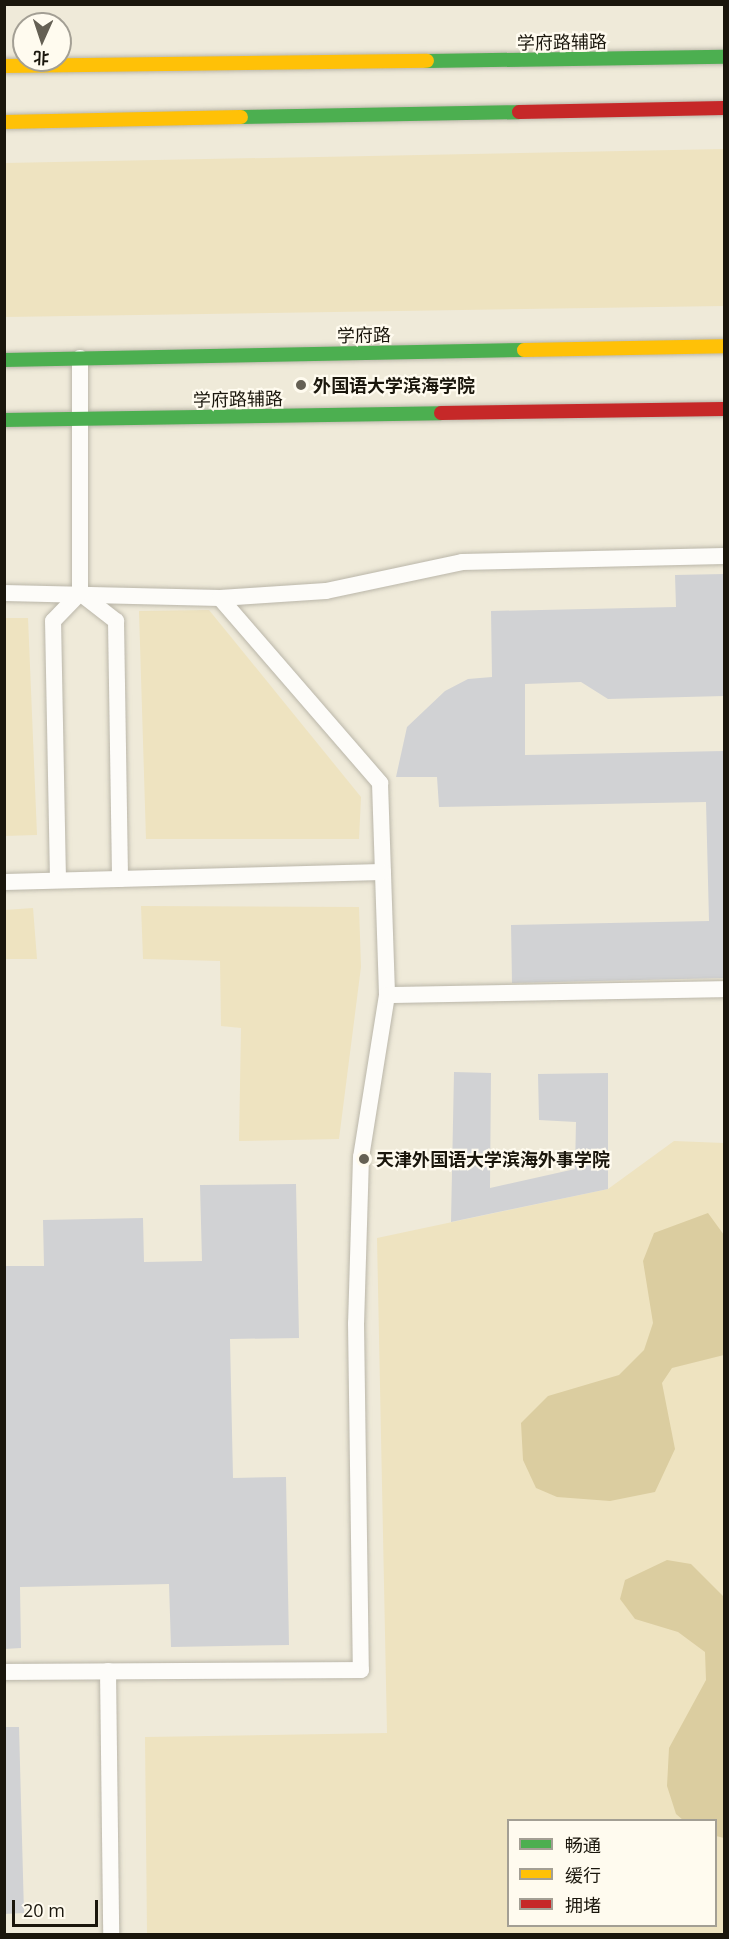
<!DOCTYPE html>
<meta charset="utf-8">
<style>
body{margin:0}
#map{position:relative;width:729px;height:1939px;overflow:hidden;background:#efead9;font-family:"Open Sans","Noto Sans SC",sans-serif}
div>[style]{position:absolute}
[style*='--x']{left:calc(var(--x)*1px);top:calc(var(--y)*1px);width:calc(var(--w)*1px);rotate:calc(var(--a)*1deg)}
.green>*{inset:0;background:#eee3c0}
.water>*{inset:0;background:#dbcda0}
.building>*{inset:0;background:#d1d2d4}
.roads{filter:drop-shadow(0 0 2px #bab6a9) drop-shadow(0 0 2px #bab6a9)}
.lane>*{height:16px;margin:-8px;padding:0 8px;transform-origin:8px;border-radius:8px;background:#fdfcf9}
.fast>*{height:14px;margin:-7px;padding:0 7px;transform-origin:7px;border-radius:7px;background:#4caf50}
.slow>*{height:14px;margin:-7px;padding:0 7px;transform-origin:7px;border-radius:7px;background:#ffc107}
.jam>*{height:14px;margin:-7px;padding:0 7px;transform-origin:7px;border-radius:7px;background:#c62828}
.dots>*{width:16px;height:16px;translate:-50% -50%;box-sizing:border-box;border:3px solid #fffbef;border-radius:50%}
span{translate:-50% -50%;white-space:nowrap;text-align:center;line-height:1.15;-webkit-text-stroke:4.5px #fffbef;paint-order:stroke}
.street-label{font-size:18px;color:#1a160c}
.poi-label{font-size:18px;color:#1a160c;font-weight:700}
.left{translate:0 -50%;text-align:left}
.frame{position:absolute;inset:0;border:6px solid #1a160c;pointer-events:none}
.legend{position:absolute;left:507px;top:1819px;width:210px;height:108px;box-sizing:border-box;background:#fffbef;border:2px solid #a39f94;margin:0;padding:8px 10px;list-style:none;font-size:18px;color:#1a160c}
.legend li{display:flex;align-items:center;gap:12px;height:30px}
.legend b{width:30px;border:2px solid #a39f94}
.north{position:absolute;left:12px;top:12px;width:60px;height:60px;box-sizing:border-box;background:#fffbef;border:2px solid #a39f94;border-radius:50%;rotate:183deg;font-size:16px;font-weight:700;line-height:24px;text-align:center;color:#1a160c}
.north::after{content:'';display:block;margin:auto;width:21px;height:27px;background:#656054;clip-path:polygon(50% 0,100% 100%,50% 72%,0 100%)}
.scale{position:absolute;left:12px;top:1900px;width:86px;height:27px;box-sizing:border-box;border:3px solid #1a160c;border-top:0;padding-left:8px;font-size:18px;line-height:21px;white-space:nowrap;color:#1a160c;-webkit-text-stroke:4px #fffbef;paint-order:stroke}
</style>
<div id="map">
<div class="green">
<i style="clip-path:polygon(724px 149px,724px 306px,5px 317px,5px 163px)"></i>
<i style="clip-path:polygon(209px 610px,361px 797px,359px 839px,146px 839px,139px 611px)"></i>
<i style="clip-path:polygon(4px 618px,28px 618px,37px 835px,5px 836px)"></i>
<i style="clip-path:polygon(141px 906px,359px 907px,361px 967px,339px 1139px,239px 1141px,241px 1028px,221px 1026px,220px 961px,143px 959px)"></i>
<i style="clip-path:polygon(33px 908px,37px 959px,5px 959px,5px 910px)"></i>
<i style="clip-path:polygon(evenodd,674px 1141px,724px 1143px,724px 1934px,147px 1934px,145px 1737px,387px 1733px,377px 1238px,608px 1189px,674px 1141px,508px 1820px,716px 1820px,716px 1926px,508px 1926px,508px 1820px)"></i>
</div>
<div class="water">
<i style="clip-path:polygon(708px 1213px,724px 1235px,724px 1355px,672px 1368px,662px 1383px,675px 1449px,655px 1492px,610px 1501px,557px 1497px,536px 1488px,523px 1460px,521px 1423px,548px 1396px,619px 1375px,644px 1350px,653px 1323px,643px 1261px,654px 1233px)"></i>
<i style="clip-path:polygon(667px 1560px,691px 1564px,724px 1597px,724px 1838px,716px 1836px,716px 1820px,683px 1820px,676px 1814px,667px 1786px,669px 1748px,706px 1680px,705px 1652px,678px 1632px,635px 1619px,620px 1599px,625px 1580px)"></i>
</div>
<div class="building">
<i style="clip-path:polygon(724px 574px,724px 696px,608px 699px,581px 682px,525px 684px,525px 755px,724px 751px,724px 978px,512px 983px,511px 925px,709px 921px,706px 802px,439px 807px,437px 777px,396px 777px,407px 727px,445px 691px,468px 679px,492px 677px,491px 611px,676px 607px,675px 575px)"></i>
<i style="clip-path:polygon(454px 1072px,491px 1073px,490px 1188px,575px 1169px,576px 1122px,539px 1120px,538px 1074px,608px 1073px,608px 1189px,451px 1222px)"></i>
<i style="clip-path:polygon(296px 1184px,299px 1338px,230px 1339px,233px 1478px,286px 1477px,289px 1645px,171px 1647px,169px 1584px,20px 1587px,21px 1648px,4px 1649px,4px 1266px,44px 1266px,43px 1220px,143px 1218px,144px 1262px,202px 1261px,200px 1185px)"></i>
<i style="clip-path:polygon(4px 1727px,19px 1727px,24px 1913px,4px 1914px)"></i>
</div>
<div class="roads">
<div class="lane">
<i style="--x:4;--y:593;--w:216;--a:1.3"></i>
<i style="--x:220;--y:598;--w:245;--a:49.1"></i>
<i style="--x:380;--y:783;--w:212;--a:88.1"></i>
<i style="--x:387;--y:995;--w:164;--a:99.1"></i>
<i style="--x:361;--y:1157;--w:166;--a:91.7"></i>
<i style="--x:356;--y:1323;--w:347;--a:89.2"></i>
<i style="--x:361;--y:1670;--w:357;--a:179.7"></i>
<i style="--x:80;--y:593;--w:46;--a:37.9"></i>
<i style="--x:116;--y:621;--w:258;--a:89.1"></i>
<i style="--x:220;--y:598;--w:106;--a:-3.8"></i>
<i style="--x:326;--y:591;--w:139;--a:-12"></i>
<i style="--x:462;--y:562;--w:262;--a:-1.3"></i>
<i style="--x:58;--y:880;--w:259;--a:-91.1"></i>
<i style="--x:53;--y:621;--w:39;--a:-46"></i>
<i style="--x:80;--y:593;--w:235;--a:-90"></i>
<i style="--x:4;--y:882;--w:379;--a:-1.5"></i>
<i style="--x:387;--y:995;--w:337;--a:-1"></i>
<i style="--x:108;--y:1671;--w:263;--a:89.3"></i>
</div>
<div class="fast">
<i style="--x:427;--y:61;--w:297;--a:-0.8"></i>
<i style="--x:241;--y:117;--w:278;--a:-1"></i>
<i style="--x:4;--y:360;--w:520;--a:-1.1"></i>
<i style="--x:4;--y:420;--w:437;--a:-0.9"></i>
</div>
<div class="slow">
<i style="--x:4;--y:66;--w:423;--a:-0.7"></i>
<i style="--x:4;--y:122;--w:237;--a:-1.2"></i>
<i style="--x:524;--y:350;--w:200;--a:-1.1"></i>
</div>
<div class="jam">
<i style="--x:519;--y:112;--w:205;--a:-1.1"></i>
<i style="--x:441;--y:413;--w:283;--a:-0.8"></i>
</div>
</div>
<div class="dots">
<i style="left:301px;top:385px;background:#656054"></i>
<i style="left:364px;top:1159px;background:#656054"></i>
</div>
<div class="street-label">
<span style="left:562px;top:42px;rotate:-1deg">学府路辅路</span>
<span style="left:364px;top:335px;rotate:-1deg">学府路</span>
<span style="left:238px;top:399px;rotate:-1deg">学府路辅路</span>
</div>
<div class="poi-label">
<span class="left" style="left:313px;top:385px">外国语大学滨海学院</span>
<span class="left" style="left:376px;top:1159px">天津外国语大学滨海外事学院</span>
</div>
<div class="frame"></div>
<ul class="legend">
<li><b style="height:8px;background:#4caf50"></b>畅通</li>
<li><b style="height:8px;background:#ffc107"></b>缓行</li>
<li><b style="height:8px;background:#c62828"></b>拥堵</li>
</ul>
<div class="north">北</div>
<div class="scale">20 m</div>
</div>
